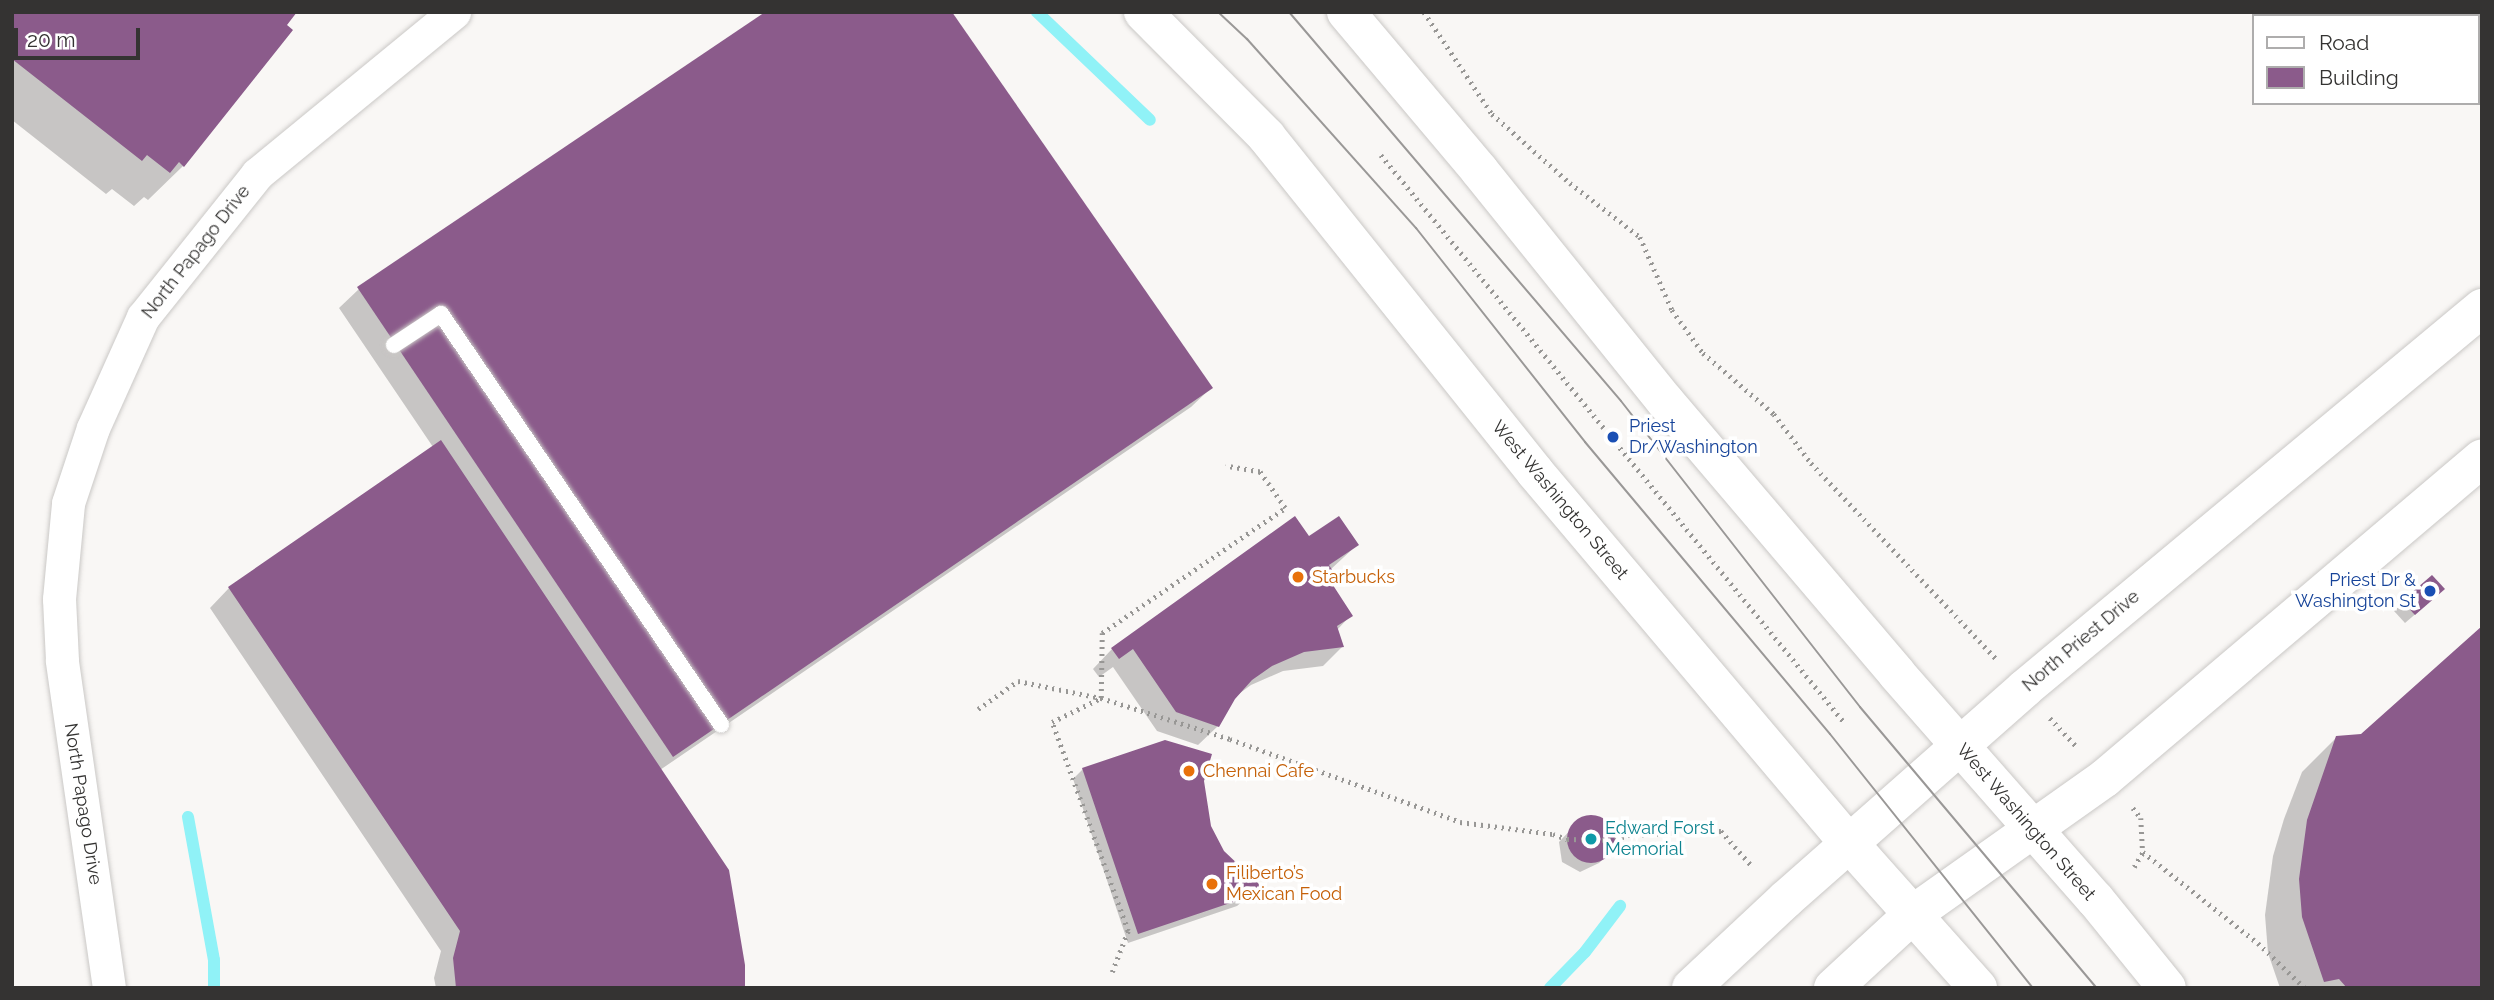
<!DOCTYPE html>
<meta charset="utf-8">
<style>
body{margin:0}
#map{position:relative;width:2494px;height:1000px;overflow:hidden;background:#f9f7f5;font-family:Raleway,sans-serif}
div>[style]{position:absolute}
[style*='--x']{left:calc(var(--x)*1px);top:calc(var(--y)*1px);width:calc(var(--w)*1px);rotate:calc(var(--a)*1deg)}
.shadow>*{inset:0;background:#0003}
.stream>*{height:12px;margin:-6px;padding:0 6px;transform-origin:6px;border-radius:6px;background:#90f2f7}
.building>*{inset:0;background:#8b5b8b}
.round{border-radius:50%}
.path>*{height:4.5px;margin-top:-2.25px;transform-origin:0;background:repeating-linear-gradient(90deg,#989795 0 2px,transparent 0 7px)}
.roads{filter:drop-shadow(0 0 2px #cac8c6) drop-shadow(0 0 2px #cac8c6)}
.lane>*{height:16px;margin:-8px;padding:0 8px;transform-origin:8px;border-radius:8px;background:#fff}
.street>*{height:33px;margin:-16.5px;padding:0 16.5px;transform-origin:16.5px;border-radius:16.5px;background:#fff}
.secondary>*{height:38px;margin:-19px;padding:0 19px;transform-origin:19px;border-radius:19px;background:#fff}
.primary>*{height:38px;margin:-19px;padding:0 19px;transform-origin:19px;border-radius:19px;background:#fff}
.tram>*{height:2px;margin:-1px;padding:0 1px;transform-origin:1px;border-radius:1px;background:#9a9897}
.dots>*{width:19px;height:19px;translate:-50% -50%;box-sizing:border-box;border:4px solid #fff;border-radius:50%}
span{translate:-50% -50%;white-space:nowrap;text-align:center;line-height:1.15;-webkit-text-stroke:7px #fff;paint-order:stroke}
.street-label{font-size:18px;color:#343332}
.transit-label{font-size:18px;color:#164399}
.left{translate:0 -50%;text-align:left}
.right{translate:-100% -50%;text-align:right}
.food-label{font-size:18px;color:#c56008}
.culture-label{font-size:18px;color:#0d838f}
.frame{position:absolute;inset:0;border:14px solid #343332;pointer-events:none}
.legend{position:absolute;left:2252px;top:14px;width:228px;height:91px;box-sizing:border-box;background:#fff;border:2px solid #aeadad;margin:0;padding:9px 12px;list-style:none;font-size:21px;color:#343332}
.legend li{display:flex;align-items:center;gap:14px;height:35px}
.legend b{width:35px;border:2px solid #aeadad}
.scale{position:absolute;left:14px;top:28px;width:126px;height:32px;box-sizing:border-box;border:4px solid #343332;border-top:0;padding-left:9px;font-size:21px;line-height:24px;white-space:nowrap;color:#343332;-webkit-text-stroke:5px #fff;paint-order:stroke}
</style>
<div id="map">
<div class="shadow">
<i style="clip-path:polygon(12px 12px,293px 12px,183px 166px,148px 200px,144px 197px,134px 206px,112px 189px,106px 194px,12px 120px)"></i>
<i style="clip-path:polygon(359px 289px,1211px 388px,1191px 407px,660px 770px,727px 871px,743px 965px,744px 988px,436px 988px,434px 978px,441px 951px,210px 608px,229px 588px,433px 447px,339px 308px)"></i>
<i style="clip-path:polygon(1308px 538px,1357px 545px,1330px 570px,1327px 579px,1351px 615px,1337px 630px,1342px 647px,1323px 666px,1283px 671px,1251px 685px,1236px 696px,1218px 726px,1198px 745px,1157px 731px,1113px 667px,1099px 677px,1093px 669px,1112px 649px)"></i>
<i style="clip-path:polygon(2433px 599px,2405px 623px,2394px 611px,2404px 602px)"></i>
<i style="clip-path:polygon(2361px 735px,2482px 988px,2280px 988px,2268px 953px,2265px 915px,2273px 856px,2284px 819px,2302px 772px,2337px 737px)"></i>
<i style="clip-path:polygon(1083px 769px,1203px 781px,1209px 826px,1249px 896px,1237px 906px,1128px 943px,1073px 779px)"></i>
<i style="clip-path:polygon(1595px 818px,1608px 826px,1614px 840px,1609px 853px,1599px 863px,1580px 872px,1562px 862px,1559px 842px,1580px 820px)"></i>
</div>
<div class="stream">
<i style="--x:1037;--y:12;--w:156;--a:43.7"></i>
<i style="--x:188;--y:817;--w:145;--a:79.7"></i>
<i style="--x:214;--y:960;--w:28;--a:90"></i>
<i style="--x:1550;--y:988;--w:50;--a:-45.8"></i>
<i style="--x:1585;--y:952;--w:58;--a:-52.7"></i>
</div>
<div class="building">
<i style="clip-path:polygon(12px 12px,297px 12px,287px 25px,293px 30px,184px 167px,179px 162px,170px 173px,147px 155px,142px 161px,12px 59px)"></i>
<i style="clip-path:polygon(765px 12px,952px 12px,1213px 388px,673px 757px,357px 287px)"></i>
<i style="clip-path:polygon(441px 440px,729px 870px,745px 965px,745px 988px,456px 988px,453px 958px,460px 931px,228px 587px)"></i>
<i style="clip-path:polygon(1295px 516px,1309px 536px,1339px 516px,1359px 545px,1329px 565px,1334px 573px,1329px 579px,1353px 616px,1337px 626px,1344px 647px,1304px 652px,1272px 666px,1252px 680px,1235px 699px,1219px 727px,1176px 712px,1133px 649px,1119px 659px,1111px 648px)"></i>
<i style="clip-path:polygon(2432px 575px,2445px 589px,2415px 615px,2402px 601px)"></i>
<i style="clip-path:polygon(2482px 626px,2482px 988px,2347px 988px,2339px 979px,2324px 982px,2302px 917px,2299px 879px,2307px 820px,2336px 736px,2361px 734px)"></i>
<i style="clip-path:polygon(1165px 740px,1212px 754px,1204px 781px,1211px 826px,1224px 851px,1261px 886px,1248px 897px,1138px 934px,1082px 768px)"></i>
<i class="round" style="left:1567px;top:815px;width:48px;height:48px"></i>
</div>
<div class="path">
<i style="--x:1424;--y:12;--w:123;--a:56.3"></i>
<i style="--x:1492;--y:114;--w:104;--a:41.5"></i>
<i style="--x:1570;--y:183;--w:88;--a:37.6"></i>
<i style="--x:1640;--y:237;--w:80;--a:66.3"></i>
<i style="--x:1672;--y:310;--w:53;--a:54.2"></i>
<i style="--x:1703;--y:353;--w:94;--a:40.7"></i>
<i style="--x:1774;--y:414;--w:61;--a:52.9"></i>
<i style="--x:1811;--y:463;--w:271;--a:46.6"></i>
<i style="--x:1381;--y:155;--w:732;--a:50.77"></i>
<i style="--x:978;--y:709;--w:49;--a:-35"></i>
<i style="--x:1018;--y:681;--w:85;--a:11.6"></i>
<i style="--x:1101;--y:698;--w:135;--a:17.6"></i>
<i style="--x:1230;--y:739;--w:245;--a:19.8"></i>
<i style="--x:1460;--y:822;--w:94;--a:7.4"></i>
<i style="--x:1553;--y:834;--w:15;--a:20"></i>
<i style="--x:1567;--y:839;--w:48;--a:1.2"></i>
<i style="--x:1615;--y:840;--w:14;--a:-21"></i>
<i style="--x:1628;--y:835;--w:93;--a:-2.5"></i>
<i style="--x:1721;--y:831;--w:47;--a:48.5"></i>
<i style="--x:2050;--y:718;--w:41;--a:47"></i>
<i style="--x:2133;--y:808;--w:13;--a:51"></i>
<i style="--x:2141;--y:818;--w:34;--a:87"></i>
<i style="--x:2143;--y:852;--w:147;--a:38.4"></i>
<i style="--x:2258;--y:943;--w:65;--a:43.8"></i>
<i style="--x:2134;--y:867;--w:17;--a:-59"></i>
<i style="--x:1112;--y:972;--w:44;--a:-68.7"></i>
<i style="--x:1128;--y:931;--w:222;--a:-110"></i>
<i style="--x:1052;--y:722;--w:55;--a:-26.1"></i>
<i style="--x:1101;--y:698;--w:65;--a:-89.1"></i>
<i style="--x:1102;--y:633;--w:222;--a:-34.3"></i>
<i style="--x:1285;--y:508;--w:44;--a:-124.8"></i>
<i style="--x:1260;--y:472;--w:35;--a:-170"></i>
</div>
<div class="roads">
<div class="lane">
<i style="--x:394;--y:345;--w:56;--a:-33.4"></i>
<i style="--x:441;--y:314;--w:497;--a:55.7"></i>
</div>
<div class="street">
<i style="--x:109;--y:988;--w:331;--a:-98.2"></i>
<i style="--x:62;--y:660;--w:61;--a:-92.8"></i>
<i style="--x:59;--y:599;--w:96;--a:-84.6"></i>
<i style="--x:68;--y:503;--w:79;--a:-71.6"></i>
<i style="--x:93;--y:428;--w:122;--a:-65.8"></i>
<i style="--x:143;--y:317;--w:183;--a:-51.4"></i>
<i style="--x:257;--y:174;--w:255;--a:-39.4"></i>
</div>
<div class="secondary">
<i style="--x:1691;--y:988;--w:129;--a:-43.1"></i>
<i style="--x:1785;--y:900;--w:319;--a:-41.4"></i>
<i style="--x:2024;--y:689;--w:596;--a:-39.76"></i>
<i style="--x:1833;--y:988;--w:109;--a:-42.8"></i>
<i style="--x:1913;--y:914;--w:235;--a:-35.3"></i>
<i style="--x:2105;--y:778;--w:494;--a:-40.3"></i>
</div>
<div class="primary">
<i style="--x:1143;--y:12;--w:175;--a:45.2"></i>
<i style="--x:1266;--y:136;--w:430;--a:51.3"></i>
<i style="--x:1535;--y:472;--w:486;--a:49.8"></i>
<i style="--x:1849;--y:843;--w:194;--a:48.3"></i>
<i style="--x:1346;--y:12;--w:207;--a:49.9"></i>
<i style="--x:1479;--y:170;--w:297;--a:51.2"></i>
<i style="--x:1665;--y:401;--w:358;--a:49.6"></i>
<i style="--x:1897;--y:674;--w:300;--a:48.7"></i>
<i style="--x:2095;--y:899;--w:114;--a:51"></i>
</div>
</div>
<div class="tram">
<i style="--x:1218;--y:12;--w:40;--a:43"></i>
<i style="--x:1247;--y:39;--w:254;--a:48.2"></i>
<i style="--x:1416;--y:228;--w:273;--a:51.7"></i>
<i style="--x:1585;--y:442;--w:381;--a:50"></i>
<i style="--x:1830;--y:734;--w:325;--a:51.4"></i>
<i style="--x:1289;--y:12;--w:511;--a:49.52"></i>
<i style="--x:1621;--y:401;--w:388;--a:52"></i>
<i style="--x:1860;--y:707;--w:368;--a:49.9"></i>
</div>
<div class="dots">
<i style="left:1613px;top:437px;background:#1a4fb4"></i>
<i style="left:1298px;top:577px;background:#e8710a"></i>
<i style="left:2430px;top:591px;background:#1a4fb4"></i>
<i style="left:1189px;top:771px;background:#e8710a"></i>
<i style="left:1591px;top:839px;background:#0f9aa8"></i>
<i style="left:1212px;top:884px;background:#e8710a"></i>
</div>
<div class="street-label">
<span style="left:196px;top:252px;rotate:-52deg">North Papago Drive</span>
<span style="left:1560px;top:500px;rotate:50deg">West Washington Street</span>
<span style="left:2081px;top:641px;rotate:-40deg">North Priest Drive</span>
<span style="left:83px;top:804px;rotate:81deg">North Papago Drive</span>
<span style="left:2026px;top:822px;rotate:49deg">West Washington Street</span>
</div>
<div class="transit-label">
<span class="left" style="left:1629px;top:437px">Priest<br>Dr/Washington</span>
<span class="right" style="left:2416px;top:591px">Priest Dr &amp;<br>Washington St</span>
</div>
<div class="food-label">
<span class="left" style="left:1312px;top:577px">Starbucks</span>
<span class="left" style="left:1203px;top:771px">Chennai Cafe</span>
<span class="left" style="left:1226px;top:884px">Filiberto’s<br>Mexican Food</span>
</div>
<div class="culture-label">
<span class="left" style="left:1605px;top:839px">Edward Forst<br>Memorial</span>
</div>
<div class="frame"></div>
<ul class="legend">
<li><b style="height:9px;background:#fff"></b>Road</li>
<li><b style="height:19px;background:#8b5b8b"></b>Building</li>
</ul>
<div class="scale">20 m</div>
</div>
